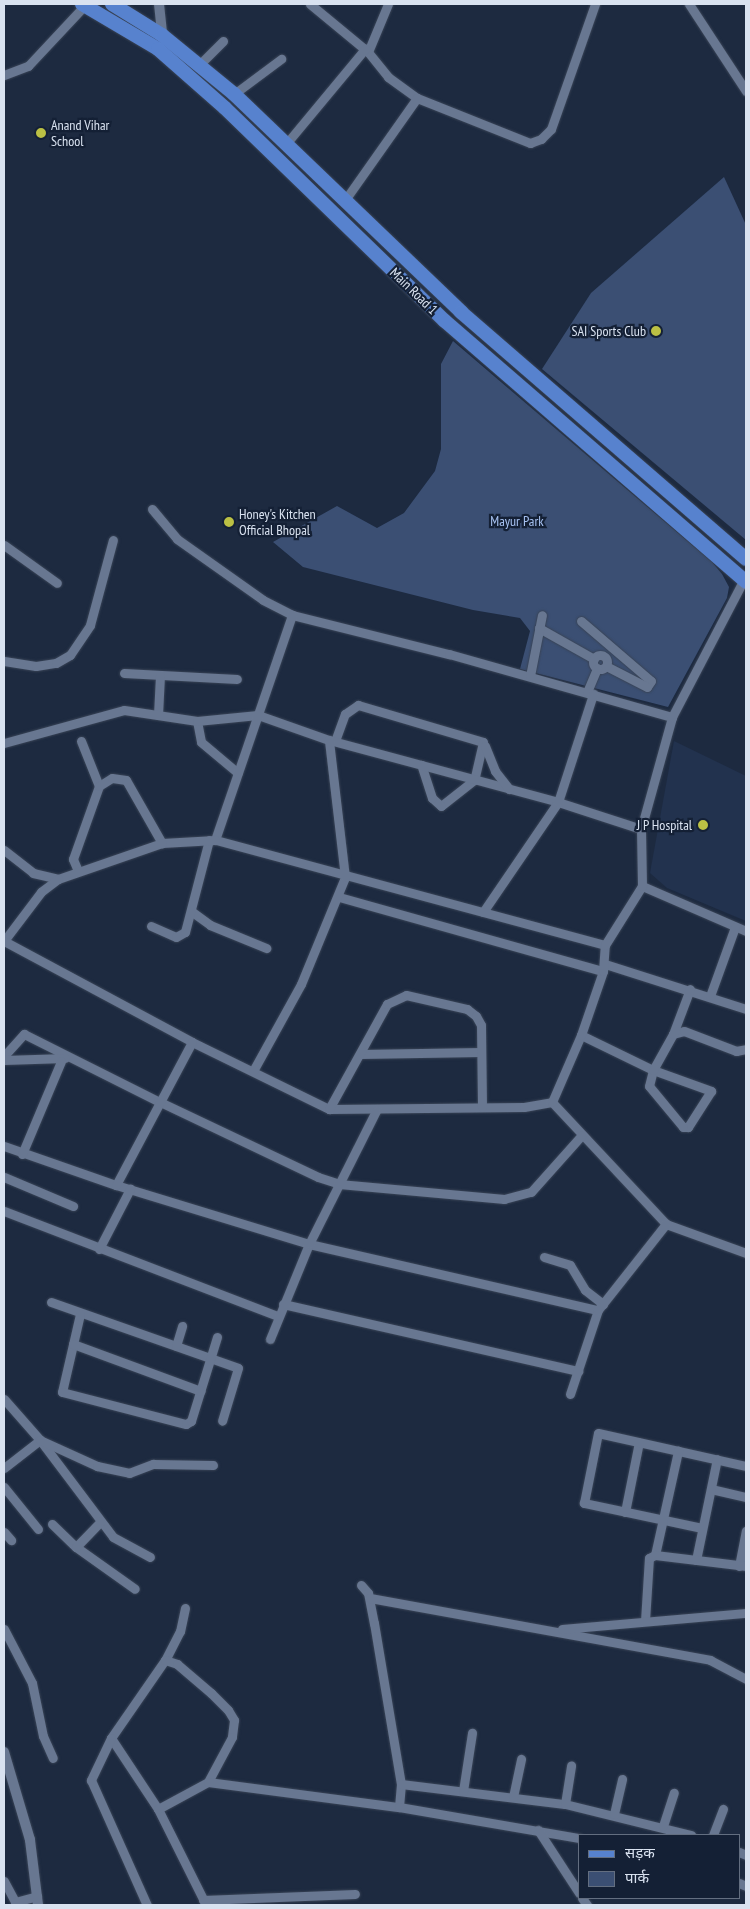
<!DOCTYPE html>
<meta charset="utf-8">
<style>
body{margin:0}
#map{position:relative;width:750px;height:1909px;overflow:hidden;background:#1d2a40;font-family:"PT Sans Narrow","Noto Sans Devanagari",sans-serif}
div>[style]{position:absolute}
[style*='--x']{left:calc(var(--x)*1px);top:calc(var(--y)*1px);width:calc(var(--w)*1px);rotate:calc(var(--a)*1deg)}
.built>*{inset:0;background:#22324e}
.green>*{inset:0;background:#3b4f73}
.roads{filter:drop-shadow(0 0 1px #394456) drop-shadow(0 0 1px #394456)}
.minor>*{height:9px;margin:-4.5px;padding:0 4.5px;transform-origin:4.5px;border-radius:4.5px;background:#687791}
.minor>.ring{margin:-4.5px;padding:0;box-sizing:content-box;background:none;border:9px solid #687791;border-radius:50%}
.tertiary>*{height:10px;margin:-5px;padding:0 5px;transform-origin:5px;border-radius:5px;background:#687791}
.primary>*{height:14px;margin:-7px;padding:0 7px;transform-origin:7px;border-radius:7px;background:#5782ce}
.dots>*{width:14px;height:14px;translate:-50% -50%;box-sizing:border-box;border:2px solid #142035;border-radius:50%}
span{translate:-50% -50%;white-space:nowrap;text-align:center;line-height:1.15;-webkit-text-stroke:4.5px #142035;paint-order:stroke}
.poi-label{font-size:14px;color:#d9e2f0}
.left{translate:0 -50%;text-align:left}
.right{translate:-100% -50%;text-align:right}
.street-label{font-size:14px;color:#d9e2f0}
.park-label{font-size:14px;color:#a8c3f3}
.frame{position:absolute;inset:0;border:5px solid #d9e2f0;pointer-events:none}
.legend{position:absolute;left:578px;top:1834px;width:162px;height:65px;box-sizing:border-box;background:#142035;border:1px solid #636e80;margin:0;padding:6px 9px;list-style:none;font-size:15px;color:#d9e2f0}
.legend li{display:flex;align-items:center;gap:10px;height:25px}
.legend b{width:25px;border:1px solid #636e80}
</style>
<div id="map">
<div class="built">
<i style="clip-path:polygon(674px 741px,746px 776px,746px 921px,667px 888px,650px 873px)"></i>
</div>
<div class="green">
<i style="clip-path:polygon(724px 177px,746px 225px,746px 540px,542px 369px,591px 293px)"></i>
<i style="clip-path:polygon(453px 341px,712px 562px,722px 574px,729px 587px,727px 598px,668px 707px,520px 669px,530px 631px,520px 618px,473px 610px,303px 567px,273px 542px,337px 506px,377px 528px,404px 513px,435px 471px,441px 449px,441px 364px)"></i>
</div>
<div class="roads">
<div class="minor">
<i style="--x:310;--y:4;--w:75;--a:39.6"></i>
<i style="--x:368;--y:52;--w:32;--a:51"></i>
<i style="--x:388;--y:77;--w:36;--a:36"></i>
<i style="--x:417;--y:98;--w:122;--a:21.7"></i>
<i style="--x:530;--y:143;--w:12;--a:-20"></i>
<i style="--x:541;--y:139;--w:14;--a:-45"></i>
<i style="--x:551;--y:129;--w:133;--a:-70.6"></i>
<i style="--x:689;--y:4;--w:104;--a:56.8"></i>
<i style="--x:368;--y:52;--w:52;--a:-67.4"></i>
<i style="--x:199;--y:65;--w:34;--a:-45"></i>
<i style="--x:4;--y:75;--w:26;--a:-21"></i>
<i style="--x:28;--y:66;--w:83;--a:-46.9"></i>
<i style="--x:234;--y:94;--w:59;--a:-36.7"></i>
<i style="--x:286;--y:144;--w:124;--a:-50.3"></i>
<i style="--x:345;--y:200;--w:125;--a:-54.8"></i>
<i style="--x:152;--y:509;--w:39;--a:50"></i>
<i style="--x:177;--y:539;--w:105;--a:35.3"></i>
<i style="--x:263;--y:600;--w:33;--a:27"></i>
<i style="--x:292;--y:615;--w:162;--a:14"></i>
<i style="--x:449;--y:654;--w:232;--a:15.8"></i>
<i style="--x:4;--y:545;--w:65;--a:35.6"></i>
<i style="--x:581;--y:621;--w:92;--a:40.6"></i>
<i style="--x:651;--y:681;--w:7;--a:124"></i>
<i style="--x:647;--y:687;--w:46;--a:-152.9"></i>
<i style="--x:539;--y:628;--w:63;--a:29.4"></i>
<i class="ring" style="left:593px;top:655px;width:5px;height:5px"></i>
<i style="--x:4;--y:661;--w:32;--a:9"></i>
<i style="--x:36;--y:666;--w:20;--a:-9"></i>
<i style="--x:56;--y:663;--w:16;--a:-30"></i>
<i style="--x:70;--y:655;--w:36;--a:-56"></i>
<i style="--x:90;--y:625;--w:88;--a:-74.9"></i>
<i style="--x:124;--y:673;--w:113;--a:3"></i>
<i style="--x:530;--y:676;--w:62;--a:-78.9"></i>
<i style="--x:587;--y:692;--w:26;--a:-67"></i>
<i style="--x:158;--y:715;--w:40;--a:-87.1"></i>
<i style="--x:197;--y:721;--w:21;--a:79"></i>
<i style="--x:201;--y:742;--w:48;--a:40"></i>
<i style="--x:81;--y:741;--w:48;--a:68.2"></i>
<i style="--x:335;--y:741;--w:29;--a:-70"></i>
<i style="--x:345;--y:714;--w:16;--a:-35"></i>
<i style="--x:358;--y:705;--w:130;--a:16.5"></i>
<i style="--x:483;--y:742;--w:39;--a:103"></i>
<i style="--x:474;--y:780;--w:42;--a:141.8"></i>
<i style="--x:441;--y:806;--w:12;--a:-138"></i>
<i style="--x:432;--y:798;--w:35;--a:-108"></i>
<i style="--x:4;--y:743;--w:124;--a:-15.4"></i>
<i style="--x:124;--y:710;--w:74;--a:8.6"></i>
<i style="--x:197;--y:721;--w:61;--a:-5.6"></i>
<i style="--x:258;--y:715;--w:75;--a:19.4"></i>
<i style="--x:329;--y:740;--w:237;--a:15.1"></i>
<i style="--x:558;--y:802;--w:87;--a:18"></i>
<i style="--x:485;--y:746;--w:27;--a:68"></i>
<i style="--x:495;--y:771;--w:23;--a:52"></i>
<i style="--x:215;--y:840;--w:238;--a:-71.1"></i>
<i style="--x:4;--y:850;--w:37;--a:38"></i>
<i style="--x:33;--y:873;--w:26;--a:13"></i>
<i style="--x:78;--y:871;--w:13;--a:-113"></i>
<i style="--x:73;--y:859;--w:77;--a:-70.4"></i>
<i style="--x:99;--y:786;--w:15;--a:-32"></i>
<i style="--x:112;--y:778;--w:14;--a:8"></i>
<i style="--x:126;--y:780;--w:73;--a:60.3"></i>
<i style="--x:642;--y:886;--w:113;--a:23.4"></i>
<i style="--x:339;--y:897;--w:274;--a:15.7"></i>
<i style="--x:191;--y:911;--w:24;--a:36"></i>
<i style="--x:210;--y:925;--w:61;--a:22.3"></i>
<i style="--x:483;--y:912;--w:133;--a:-55.7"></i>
<i style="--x:558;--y:802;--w:114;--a:-72"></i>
<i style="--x:151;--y:926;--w:27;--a:24"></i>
<i style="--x:176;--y:937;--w:10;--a:-29"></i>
<i style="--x:185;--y:932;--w:95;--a:-75.4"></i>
<i style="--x:605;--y:945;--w:404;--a:-164.9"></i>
<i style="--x:215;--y:840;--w:53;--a:176.8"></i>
<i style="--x:162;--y:843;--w:110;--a:160.9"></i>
<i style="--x:58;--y:879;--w:21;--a:143"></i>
<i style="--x:41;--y:892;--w:61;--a:127.1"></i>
<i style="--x:4;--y:941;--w:213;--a:28.2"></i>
<i style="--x:192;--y:1042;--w:153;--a:26.1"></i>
<i style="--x:329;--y:1109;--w:195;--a:-0.6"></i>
<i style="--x:524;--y:1107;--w:28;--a:-10"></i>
<i style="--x:552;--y:1102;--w:167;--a:46.9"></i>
<i style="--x:666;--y:1224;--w:85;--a:19.9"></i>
<i style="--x:605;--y:964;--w:148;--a:17.7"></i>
<i style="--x:710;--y:996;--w:73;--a:-70.1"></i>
<i style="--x:673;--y:1034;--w:11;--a:-15"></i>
<i style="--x:684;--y:1031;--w:56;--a:21"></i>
<i style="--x:736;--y:1051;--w:10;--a:-11"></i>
<i style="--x:581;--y:1035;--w:80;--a:25.9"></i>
<i style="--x:653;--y:1070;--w:62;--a:19.9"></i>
<i style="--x:711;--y:1091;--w:43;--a:122.6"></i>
<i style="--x:688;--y:1127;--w:5;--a:180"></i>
<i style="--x:683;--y:1127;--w:53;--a:-129.7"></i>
<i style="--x:649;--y:1086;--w:16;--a:-76"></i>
<i style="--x:653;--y:1070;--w:41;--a:-60.9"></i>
<i style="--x:673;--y:1034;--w:48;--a:-69.3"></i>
<i style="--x:360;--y:1054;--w:121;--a:-0.9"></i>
<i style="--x:4;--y:1056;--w:30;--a:-48"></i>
<i style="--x:24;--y:1034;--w:150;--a:26.6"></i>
<i style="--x:158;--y:1101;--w:177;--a:25.4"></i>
<i style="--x:318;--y:1177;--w:22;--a:18"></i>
<i style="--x:339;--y:1184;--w:166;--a:5.2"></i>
<i style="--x:504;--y:1199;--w:28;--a:-15"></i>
<i style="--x:531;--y:1192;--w:76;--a:-48.2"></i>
<i style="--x:4;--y:1060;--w:61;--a:-1.9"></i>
<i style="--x:253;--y:1071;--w:99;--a:-61.1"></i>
<i style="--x:301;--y:984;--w:116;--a:-67.6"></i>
<i style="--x:345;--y:877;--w:138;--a:-96.7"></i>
<i style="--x:552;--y:1102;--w:73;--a:-66.6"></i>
<i style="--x:581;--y:1035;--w:68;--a:-71"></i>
<i style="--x:603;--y:971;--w:26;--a:-86"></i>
<i style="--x:605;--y:945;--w:70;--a:-57.9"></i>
<i style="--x:642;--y:886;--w:57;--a:-91"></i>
<i style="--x:641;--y:829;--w:116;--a:-74.5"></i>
<i style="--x:672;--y:717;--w:153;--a:-62.4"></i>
<i style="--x:329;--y:1109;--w:120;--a:-61.1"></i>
<i style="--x:387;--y:1004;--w:21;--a:-25"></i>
<i style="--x:406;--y:995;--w:63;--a:12.9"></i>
<i style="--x:467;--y:1009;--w:11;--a:38"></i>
<i style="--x:476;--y:1016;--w:10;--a:61"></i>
<i style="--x:481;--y:1025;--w:82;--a:89.3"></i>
<i style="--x:4;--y:1146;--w:119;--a:19.2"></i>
<i style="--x:116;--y:1185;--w:202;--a:17"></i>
<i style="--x:309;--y:1244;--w:296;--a:12.9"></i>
<i style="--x:22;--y:1154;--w:101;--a:-67.2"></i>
<i style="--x:4;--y:1177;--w:75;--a:22.8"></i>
<i style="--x:116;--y:1185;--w:162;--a:-62"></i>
<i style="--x:4;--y:1211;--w:292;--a:21"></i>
<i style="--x:99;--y:1249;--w:68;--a:-62.7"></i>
<i style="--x:544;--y:1257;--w:27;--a:17"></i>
<i style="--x:570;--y:1265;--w:29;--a:59"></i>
<i style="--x:585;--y:1290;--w:23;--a:38"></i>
<i style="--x:51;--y:1302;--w:198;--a:19.4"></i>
<i style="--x:238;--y:1368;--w:55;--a:106.8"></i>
<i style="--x:283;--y:1304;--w:303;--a:12.8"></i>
<i style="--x:80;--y:1314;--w:80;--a:103"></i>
<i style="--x:62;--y:1392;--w:128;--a:14.5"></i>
<i style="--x:186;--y:1424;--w:6;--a:-31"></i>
<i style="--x:191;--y:1421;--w:88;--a:-72.8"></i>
<i style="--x:270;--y:1339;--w:103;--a:-67.7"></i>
<i style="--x:309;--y:1244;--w:149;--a:-63.3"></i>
<i style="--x:73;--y:1344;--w:136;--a:20.2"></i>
<i style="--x:176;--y:1346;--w:21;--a:-73"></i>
<i style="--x:570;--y:1394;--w:89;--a:-71.6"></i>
<i style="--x:598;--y:1310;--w:110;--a:-51.7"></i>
<i style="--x:4;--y:1399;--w:55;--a:48.7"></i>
<i style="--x:40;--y:1440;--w:121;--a:53"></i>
<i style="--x:113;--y:1537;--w:42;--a:28.4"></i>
<i style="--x:4;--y:1468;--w:46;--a:-37.9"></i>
<i style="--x:40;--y:1440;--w:63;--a:24.5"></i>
<i style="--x:97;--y:1466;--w:33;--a:12"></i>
<i style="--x:129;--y:1473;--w:26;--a:-21"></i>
<i style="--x:153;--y:1464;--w:60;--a:1"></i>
<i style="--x:4;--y:1487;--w:54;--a:51"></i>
<i style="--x:711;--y:1489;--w:36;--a:13"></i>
<i style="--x:625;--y:1512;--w:71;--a:-78.7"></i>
<i style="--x:52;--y:1524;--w:33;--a:44"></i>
<i style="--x:76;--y:1547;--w:72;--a:35.4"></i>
<i style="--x:702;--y:1528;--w:121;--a:-168"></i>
<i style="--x:584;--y:1503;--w:71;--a:-78.7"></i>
<i style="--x:598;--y:1433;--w:152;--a:12.6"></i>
<i style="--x:4;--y:1532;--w:11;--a:49"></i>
<i style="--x:76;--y:1547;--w:35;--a:-46"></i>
<i style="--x:655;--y:1555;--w:107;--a:-77.5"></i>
<i style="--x:696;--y:1560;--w:103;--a:-78.3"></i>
<i style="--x:739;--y:1566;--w:36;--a:-79"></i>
<i style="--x:361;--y:1585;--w:11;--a:49"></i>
<i style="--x:368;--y:1593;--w:31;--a:79"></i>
<i style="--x:374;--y:1623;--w:163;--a:80.5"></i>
<i style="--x:401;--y:1784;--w:23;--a:95"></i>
<i style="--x:370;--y:1598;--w:346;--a:10.3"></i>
<i style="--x:710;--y:1660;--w:41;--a:27.8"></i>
<i style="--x:185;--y:1608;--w:24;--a:102"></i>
<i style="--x:180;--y:1631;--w:33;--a:117"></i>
<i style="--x:165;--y:1660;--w:95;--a:124.7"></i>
<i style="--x:111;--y:1738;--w:85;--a:56.5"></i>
<i style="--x:158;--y:1809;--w:107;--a:63.4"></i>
<i style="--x:645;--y:1621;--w:63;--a:-86.4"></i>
<i style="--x:649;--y:1558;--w:7;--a:-27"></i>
<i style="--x:655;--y:1555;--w:92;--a:6.9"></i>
<i style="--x:4;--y:1629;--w:61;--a:62.6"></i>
<i style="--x:32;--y:1683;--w:54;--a:78.3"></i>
<i style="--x:43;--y:1736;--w:24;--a:66"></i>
<i style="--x:562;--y:1629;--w:185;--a:-5"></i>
<i style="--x:165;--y:1660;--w:13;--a:18"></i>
<i style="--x:177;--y:1664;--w:45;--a:40.5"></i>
<i style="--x:211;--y:1693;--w:24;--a:45"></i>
<i style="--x:228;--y:1710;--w:12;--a:59"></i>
<i style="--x:234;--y:1720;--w:17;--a:97"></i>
<i style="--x:232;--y:1737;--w:51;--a:118.1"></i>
<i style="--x:111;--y:1738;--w:47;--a:115.5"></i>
<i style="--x:91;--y:1780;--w:137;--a:65.9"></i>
<i style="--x:401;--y:1784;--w:165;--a:7"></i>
<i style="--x:565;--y:1804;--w:130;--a:13.8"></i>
<i style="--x:463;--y:1791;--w:59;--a:-81.2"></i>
<i style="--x:513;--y:1797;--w:39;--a:-78"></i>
<i style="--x:565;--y:1804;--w:39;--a:-81"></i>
<i style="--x:158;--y:1809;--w:57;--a:-28.4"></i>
<i style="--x:208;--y:1782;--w:193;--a:7.5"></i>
<i style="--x:399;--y:1807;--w:183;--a:9.8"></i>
<i style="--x:614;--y:1814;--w:36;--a:-77"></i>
<i style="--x:663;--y:1826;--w:35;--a:-72"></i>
<i style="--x:538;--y:1830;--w:75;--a:56.9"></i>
<i style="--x:713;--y:1835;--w:28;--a:-69"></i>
<i style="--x:739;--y:1852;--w:8;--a:23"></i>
<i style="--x:4;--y:1881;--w:24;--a:62"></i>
<i style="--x:15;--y:1902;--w:23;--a:-15"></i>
<i style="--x:739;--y:1883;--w:8;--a:23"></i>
<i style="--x:582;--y:1898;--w:9;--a:54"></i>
<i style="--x:203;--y:1900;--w:152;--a:-2.3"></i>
</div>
<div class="tertiary">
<i style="--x:159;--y:4;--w:31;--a:84"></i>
<i style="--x:4;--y:1752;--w:92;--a:73.5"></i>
<i style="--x:30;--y:1840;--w:65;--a:83"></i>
</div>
<div class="primary">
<i style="--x:82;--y:4;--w:88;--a:30.6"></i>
<i style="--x:158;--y:49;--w:89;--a:41.4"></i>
<i style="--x:225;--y:108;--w:306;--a:44.1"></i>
<i style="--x:445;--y:321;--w:398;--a:40.9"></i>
<i style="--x:112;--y:4;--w:59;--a:31.8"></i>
<i style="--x:162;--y:35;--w:93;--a:39.3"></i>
<i style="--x:234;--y:94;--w:315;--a:43.8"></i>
<i style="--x:461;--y:312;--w:377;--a:40.9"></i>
</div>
</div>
<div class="dots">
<i style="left:41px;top:133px;background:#bbc044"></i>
<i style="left:656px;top:331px;background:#bbc044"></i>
<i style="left:229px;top:522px;background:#bbc044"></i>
<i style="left:703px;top:825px;background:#bbc044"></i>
</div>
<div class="poi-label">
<span class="left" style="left:51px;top:133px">Anand Vihar<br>School</span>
<span class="right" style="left:646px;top:331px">SAI Sports Club</span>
<span class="left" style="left:239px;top:522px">Honey's Kitchen<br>Official Bhopal</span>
<span class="right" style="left:692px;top:825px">J P Hospital</span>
</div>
<div class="street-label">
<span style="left:414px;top:291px;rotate:44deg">Main Road 1</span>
</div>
<div class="park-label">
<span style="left:517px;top:521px">Mayur Park</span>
</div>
<div class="frame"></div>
<ul class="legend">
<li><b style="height:6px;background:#5782ce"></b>सड़क</li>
<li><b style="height:14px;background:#3b4f73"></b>पार्क</li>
</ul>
</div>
